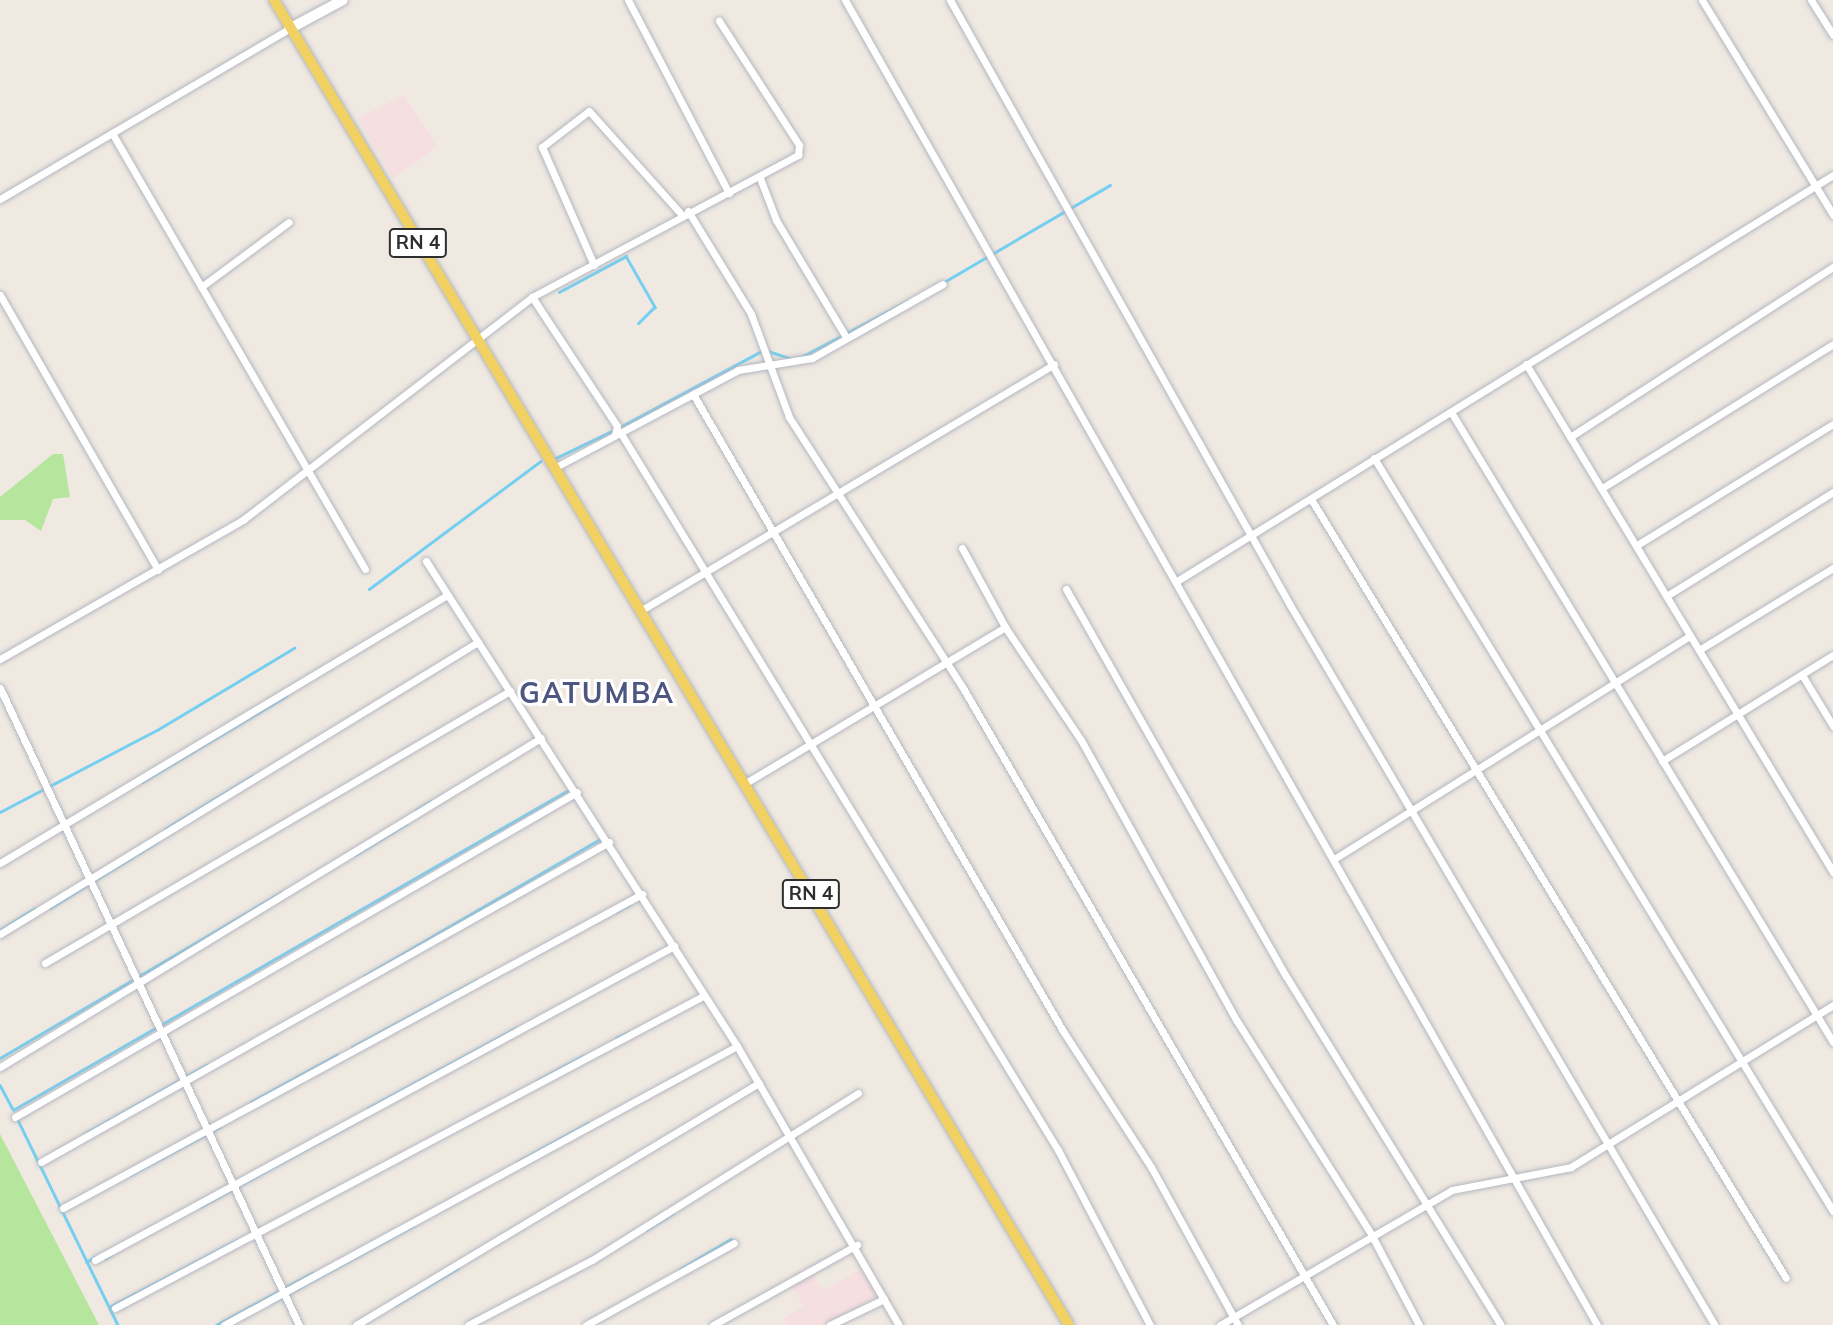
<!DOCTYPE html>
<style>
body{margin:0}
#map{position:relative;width:1833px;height:1325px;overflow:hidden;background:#efe9e1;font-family:Mulish,sans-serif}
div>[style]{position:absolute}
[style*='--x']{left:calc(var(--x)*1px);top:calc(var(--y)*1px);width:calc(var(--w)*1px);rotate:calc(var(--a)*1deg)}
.medical>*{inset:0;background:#f5dfe0}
.green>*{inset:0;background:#b6e59e}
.stream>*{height:2.5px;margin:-1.25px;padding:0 1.25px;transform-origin:1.25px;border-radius:1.25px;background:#75cff0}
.roads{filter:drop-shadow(0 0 2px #b4b7c1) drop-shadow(0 0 2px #b4b7c1)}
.minor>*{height:7px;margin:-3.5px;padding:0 3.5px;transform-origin:3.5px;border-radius:3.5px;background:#fff}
.secondary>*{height:10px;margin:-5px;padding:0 5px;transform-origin:5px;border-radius:5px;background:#fff}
.primary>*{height:10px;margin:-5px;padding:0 5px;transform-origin:5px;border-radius:5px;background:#f2d163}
span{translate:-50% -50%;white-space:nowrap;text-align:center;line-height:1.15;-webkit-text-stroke:6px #fff;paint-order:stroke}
.shield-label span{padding:2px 5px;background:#fff;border:2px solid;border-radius:5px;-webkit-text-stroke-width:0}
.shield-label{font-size:19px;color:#2e2e2e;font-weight:700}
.district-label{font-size:28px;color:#4d5680;font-weight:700;letter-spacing:2px}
</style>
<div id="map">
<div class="medical">
<i style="clip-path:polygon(404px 95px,437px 147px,393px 178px,358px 118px)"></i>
<i style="clip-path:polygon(864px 1267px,878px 1296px,823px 1325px,788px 1325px,783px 1319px,804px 1306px,790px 1283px,811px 1271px,823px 1291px)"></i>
</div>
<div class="green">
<i style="clip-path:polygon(53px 454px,63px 454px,70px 497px,53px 499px,41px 531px,25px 520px,0 520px,0 497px)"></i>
<i style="clip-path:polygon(0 1134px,99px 1325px,0 1325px)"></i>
</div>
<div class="stream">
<i style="--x:944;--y:282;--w:192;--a:-30.3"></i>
<i style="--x:559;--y:292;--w:76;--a:-28.2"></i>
<i style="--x:626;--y:256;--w:59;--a:60.4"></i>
<i style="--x:655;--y:307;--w:23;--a:135"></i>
<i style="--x:768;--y:351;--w:25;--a:18"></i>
<i style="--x:801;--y:357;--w:120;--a:-27.8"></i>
<i style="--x:620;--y:427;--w:161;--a:-28.2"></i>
<i style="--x:554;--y:459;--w:67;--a:-25.8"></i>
<i style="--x:369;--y:589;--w:214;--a:-36.7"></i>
<i style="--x:142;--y:782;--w:168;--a:-30.8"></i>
<i style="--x:416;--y:810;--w:17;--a:-31"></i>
<i style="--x:0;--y:812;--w:177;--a:-27.6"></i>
<i style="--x:157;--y:730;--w:160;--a:-30.9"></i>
<i style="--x:165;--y:829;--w:102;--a:-31.3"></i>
<i style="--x:355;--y:855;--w:60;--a:-31.3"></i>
<i style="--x:50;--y:908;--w:126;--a:-31.7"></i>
<i style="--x:616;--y:912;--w:15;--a:-28"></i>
<i style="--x:0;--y:930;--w:40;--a:-32"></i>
<i style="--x:364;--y:976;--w:273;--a:-30.1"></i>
<i style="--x:616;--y:1038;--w:14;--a:-25"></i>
<i style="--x:352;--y:1047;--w:140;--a:-28.2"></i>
<i style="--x:0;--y:1058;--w:327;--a:-30.5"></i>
<i style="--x:536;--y:1081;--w:53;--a:-28"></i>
<i style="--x:0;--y:1085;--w:26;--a:62"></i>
<i style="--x:251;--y:1102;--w:98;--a:-28.7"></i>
<i style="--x:368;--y:1108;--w:168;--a:-28.4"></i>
<i style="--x:13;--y:1110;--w:643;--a:-29.95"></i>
<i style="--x:17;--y:1118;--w:230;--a:64"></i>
<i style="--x:86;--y:1133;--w:138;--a:-29.5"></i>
<i style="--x:517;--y:1162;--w:81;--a:-28.8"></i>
<i style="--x:130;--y:1175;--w:102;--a:-28.1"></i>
<i style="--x:200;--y:1207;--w:189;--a:-28.7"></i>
<i style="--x:646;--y:1230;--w:32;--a:-32"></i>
<i style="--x:105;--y:1259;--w:7;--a:-34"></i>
<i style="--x:86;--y:1262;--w:10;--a:-29"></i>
<i style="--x:680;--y:1269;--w:59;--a:-30.5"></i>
<i style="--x:271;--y:1303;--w:162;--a:-28.5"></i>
<i style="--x:394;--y:1306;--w:74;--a:-30.7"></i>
<i style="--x:109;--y:1307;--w:144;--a:-27.6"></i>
<i style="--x:216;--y:1325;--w:109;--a:-28.4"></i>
</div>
<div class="roads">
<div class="minor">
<i style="--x:628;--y:0;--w:218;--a:62.4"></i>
<i style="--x:845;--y:0;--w:1524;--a:60.42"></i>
<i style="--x:950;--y:0;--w:694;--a:60.66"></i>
<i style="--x:1290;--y:605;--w:835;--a:59.47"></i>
<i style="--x:1702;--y:0;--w:252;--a:58.6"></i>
<i style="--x:1811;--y:0;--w:41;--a:57.8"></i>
<i style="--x:112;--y:133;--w:504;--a:59.87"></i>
<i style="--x:760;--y:178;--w:45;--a:69.1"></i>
<i style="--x:776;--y:220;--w:136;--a:59.1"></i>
<i style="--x:0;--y:199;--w:335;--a:-30.5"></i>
<i style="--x:688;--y:211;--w:121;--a:58.5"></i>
<i style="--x:751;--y:314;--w:110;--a:69.7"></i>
<i style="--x:789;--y:417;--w:322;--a:57.3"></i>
<i style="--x:963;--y:688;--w:737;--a:59.85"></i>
<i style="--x:594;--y:265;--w:129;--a:-113.8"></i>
<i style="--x:542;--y:147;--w:59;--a:-37.5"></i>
<i style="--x:589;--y:111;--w:140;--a:48.2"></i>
<i style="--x:201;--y:287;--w:109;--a:-36.5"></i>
<i style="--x:0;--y:295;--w:317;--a:60.1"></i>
<i style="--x:532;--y:297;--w:154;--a:56.6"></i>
<i style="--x:617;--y:426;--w:9;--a:103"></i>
<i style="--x:1526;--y:364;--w:594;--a:58.85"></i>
<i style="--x:693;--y:394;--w:737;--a:59.85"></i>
<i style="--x:1063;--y:1031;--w:162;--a:57.1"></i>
<i style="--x:1151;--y:1167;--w:180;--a:61.2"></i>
<i style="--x:1451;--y:412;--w:737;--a:58.77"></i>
<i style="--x:620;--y:432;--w:841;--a:58.62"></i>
<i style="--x:1058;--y:1150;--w:198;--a:62.3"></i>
<i style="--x:1570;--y:437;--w:313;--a:-32.9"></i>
<i style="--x:1374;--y:458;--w:882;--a:58.64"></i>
<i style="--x:554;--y:468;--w:208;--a:-28"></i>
<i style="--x:738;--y:370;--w:75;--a:-9.2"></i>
<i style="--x:812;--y:358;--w:150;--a:-29.5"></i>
<i style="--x:1602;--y:488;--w:272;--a:-31.9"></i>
<i style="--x:1311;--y:499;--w:912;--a:58.63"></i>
<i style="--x:1637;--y:545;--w:230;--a:-31.7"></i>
<i style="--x:962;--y:548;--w:90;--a:61.4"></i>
<i style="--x:1005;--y:627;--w:136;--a:56.1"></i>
<i style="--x:1081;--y:740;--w:321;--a:61"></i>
<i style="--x:1237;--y:1021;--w:252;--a:57.8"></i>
<i style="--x:1371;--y:1234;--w:103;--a:62.2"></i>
<i style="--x:426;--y:561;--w:576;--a:57.33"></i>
<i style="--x:737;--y:1046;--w:323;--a:59.9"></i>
<i style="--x:1177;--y:581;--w:771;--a:-31.75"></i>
<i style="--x:1066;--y:589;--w:445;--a:60.4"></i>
<i style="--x:1286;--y:976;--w:410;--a:58.4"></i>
<i style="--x:1668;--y:595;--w:195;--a:-32"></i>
<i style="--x:640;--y:611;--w:482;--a:-30.8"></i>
<i style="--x:1699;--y:650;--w:157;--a:-31.5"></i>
<i style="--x:0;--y:659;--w:281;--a:-29.8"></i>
<i style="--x:244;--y:519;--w:364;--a:-37.6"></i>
<i style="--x:532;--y:297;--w:302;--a:-28.1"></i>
<i style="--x:798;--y:155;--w:10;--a:-84"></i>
<i style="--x:799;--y:145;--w:148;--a:-122.8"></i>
<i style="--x:1802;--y:675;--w:60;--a:58.7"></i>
<i style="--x:0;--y:688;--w:704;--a:64.86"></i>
<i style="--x:1662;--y:761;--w:201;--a:-31.8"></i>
<i style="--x:744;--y:784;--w:305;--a:-31"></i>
<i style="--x:1334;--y:859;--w:420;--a:-32.1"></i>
<i style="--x:0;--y:863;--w:521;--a:-30.94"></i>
<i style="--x:0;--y:934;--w:560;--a:-31.42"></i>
<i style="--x:45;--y:963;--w:539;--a:-30.33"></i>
<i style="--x:0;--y:1067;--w:633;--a:-31.31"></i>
<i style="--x:15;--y:1117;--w:649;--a:-30.04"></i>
<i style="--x:41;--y:1162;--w:652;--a:-29.4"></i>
<i style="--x:63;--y:1208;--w:659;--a:-28.47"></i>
<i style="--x:95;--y:1260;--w:659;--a:-28.47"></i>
<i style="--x:115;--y:1308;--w:666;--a:-27.95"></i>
<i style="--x:224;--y:1325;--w:584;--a:-28.54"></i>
<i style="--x:356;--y:1325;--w:470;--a:-31"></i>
<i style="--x:468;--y:1325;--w:140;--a:-27.7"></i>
<i style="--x:592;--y:1260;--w:314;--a:-32.1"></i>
<i style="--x:586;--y:1325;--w:169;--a:-29"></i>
<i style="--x:713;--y:1325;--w:165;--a:-29.1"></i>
<i style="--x:830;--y:1325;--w:60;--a:-25.7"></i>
<i style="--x:1220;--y:1325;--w:268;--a:-30.2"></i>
<i style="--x:1452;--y:1190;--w:121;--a:-10.9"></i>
<i style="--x:1571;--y:1167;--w:308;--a:-31.7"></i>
</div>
<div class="secondary">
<i style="--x:289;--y:29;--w:61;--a:-28.2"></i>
</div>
<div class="primary">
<i style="--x:274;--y:0;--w:1545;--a:59.04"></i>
</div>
</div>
<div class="shield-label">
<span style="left:418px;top:243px">RN 4</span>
<span style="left:811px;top:894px">RN 4</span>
</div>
<div class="district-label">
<span style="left:597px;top:693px">GATUMBA</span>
</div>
</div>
